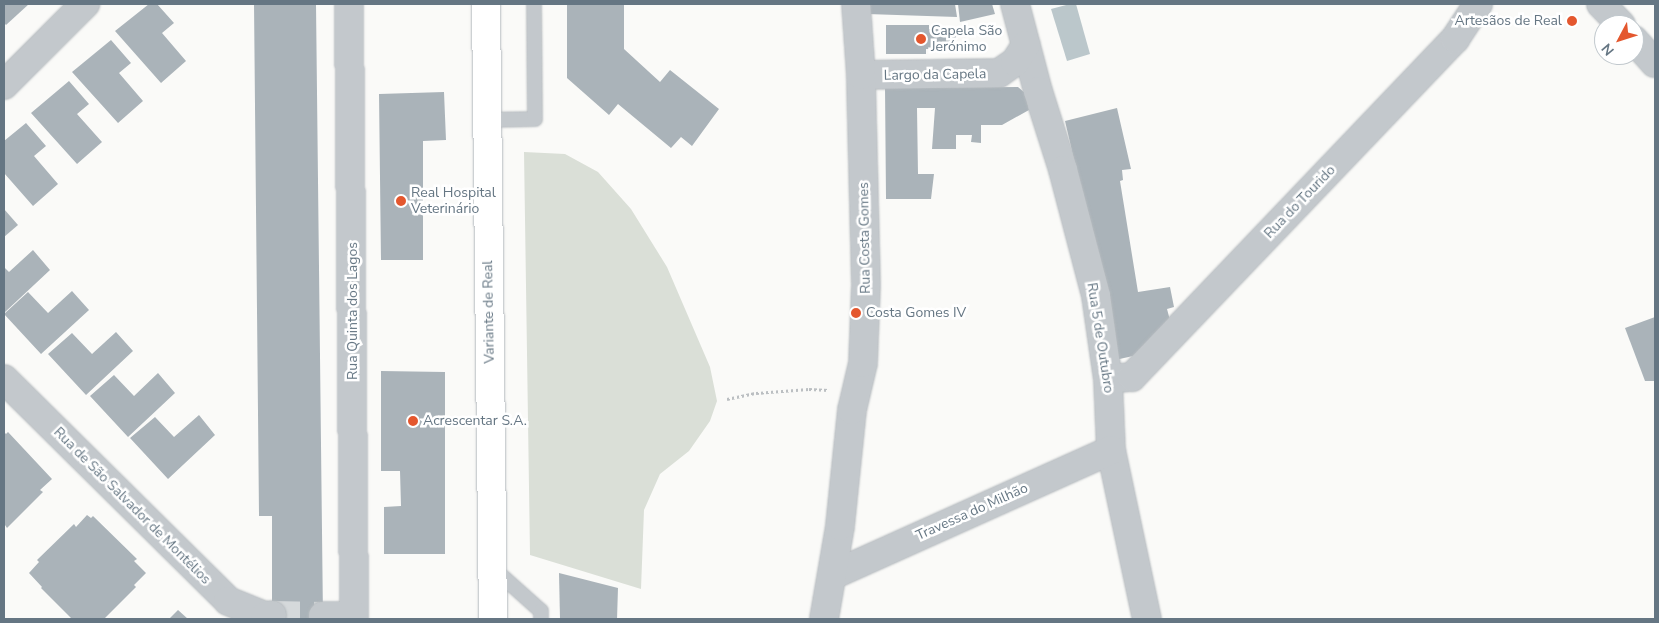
<!DOCTYPE html>
<meta charset="utf-8">
<style>
body{margin:0}
#map{position:relative;width:1659px;height:623px;overflow:hidden;background:#fafaf8;font-family:"Nunito Sans",sans-serif}
div>[style]{position:absolute}
[style*='--x']{left:calc(var(--x)*1px);top:calc(var(--y)*1px);width:calc(var(--w)*1px);rotate:calc(var(--a)*1deg)}
.green>*{inset:0;background:#dadfd7}
.water>*{inset:0;background:#bbc7cb}
.building>*{inset:0;background:#aab3b9}
.street-tunnel>*{height:28px;margin-top:-14px;transform-origin:0;background:repeating-linear-gradient(90deg,#d5d9db 0 28px,transparent 0 42px)}
.path>*{height:3px;margin-top:-1.5px;transform-origin:0;background:repeating-linear-gradient(90deg,#bbbfc2 0 2.5px,transparent 0 5px)}
.roads{filter:drop-shadow(0 0 1px #b5babe) drop-shadow(0 0 1px #b5babe)}
.lane>*{height:14px;margin:-7px;padding:0 7px;transform-origin:7px;border-radius:7px;background:#c3c8cc}
.street>*{height:28px;margin:-14px;padding:0 14px;transform-origin:14px;border-radius:14px;background:#c3c8cc}
.primary>*{height:28px;margin:-14px;padding:0 14px;transform-origin:14px;border-radius:14px;background:#fff}
.dots>*{width:14px;height:14px;translate:-50% -50%;box-sizing:border-box;border:2px solid #fff;border-radius:50%}
span{translate:-50% -50%;white-space:nowrap;text-align:center;line-height:1.15;-webkit-text-stroke:5px #fff;paint-order:stroke}
.poi-label{font-size:14px;color:#657683}
.right{translate:-100% -50%;text-align:right}
.left{translate:0 -50%;text-align:left}
.street-label{font-size:14px;color:#657683}
.frame{position:absolute;inset:0;border:5px solid #657683;pointer-events:none}
.north{position:absolute;left:1594px;top:15px;width:50px;height:50px;box-sizing:border-box;background:#fff;border:1px solid #c1c8cd;border-radius:50%;rotate:230deg;font-size:14px;font-weight:700;line-height:20px;text-align:center;color:#657683}
.north::after{content:'';display:block;margin:auto;width:18px;height:22px;background:#e4572e;clip-path:polygon(50% 0,100% 100%,50% 72%,0 100%)}
</style>
<div id="map">
<div class="green">
<i style="clip-path:polygon(524px 152px,565px 154px,598px 172px,631px 209px,667px 267px,710px 367px,717px 401px,710px 421px,689px 451px,660px 474px,644px 510px,641px 589px,530px 555px)"></i>
</div>
<div class="water">
<i style="clip-path:polygon(1070px 4px,1076px 4px,1090px 54px,1067px 61px,1051px 9px)"></i>
</div>
<div class="building">
<i style="clip-path:polygon(4px 4px,29px 4px,6px 25px,4px 23px)"></i>
<i style="clip-path:polygon(149px 4px,157px 4px,174px 23px,162px 33px,186px 61px,161px 83px,115px 31px)"></i>
<i style="clip-path:polygon(254px 4px,316px 4px,323px 619px,272px 619px,272px 516px,259px 516px)"></i>
<i style="clip-path:polygon(567px 4px,624px 4px,624px 49px,660px 82px,670px 70px,719px 109px,692px 146px,681px 137px,671px 148px,618px 104px,609px 115px,567px 78px)"></i>
<i style="clip-path:polygon(866px 4px,955px 4px,957px 17px,867px 14px)"></i>
<i style="clip-path:polygon(958px 4px,992px 4px,995px 14px,960px 22px)"></i>
<i style="clip-path:polygon(886px 25px,929px 25px,929px 29px,956px 29px,956px 49px,926px 49px,926px 54px,886px 54px)"></i>
<i style="clip-path:polygon(111px 40px,131px 63px,119px 73px,143px 101px,118px 123px,72px 72px)"></i>
<i style="clip-path:polygon(69px 81px,89px 104px,77px 114px,102px 142px,77px 164px,31px 113px)"></i>
<i style="clip-path:polygon(1018px 87px,1025px 93px,1029px 110px,1002px 125px,981px 125px,981px 143px,971px 142px,972px 135px,956px 135px,956px 149px,932px 149px,935px 108px,917px 108px,918px 174px,934px 174px,931px 199px,886px 199px,885px 88px)"></i>
<i style="clip-path:polygon(444px 92px,446px 140px,423px 141px,423px 260px,381px 260px,379px 94px)"></i>
<i style="clip-path:polygon(1117px 108px,1131px 169px,1122px 170px,1123px 180px,1120px 181px,1138px 292px,1170px 287px,1174px 307px,1167px 309px,1171px 324px,1142px 354px,1115px 360px,1103px 284px,1065px 121px)"></i>
<i style="clip-path:polygon(26px 123px,46px 146px,34px 156px,58px 184px,33px 206px,4px 173px,4px 141px)"></i>
<i style="clip-path:polygon(4px 209px,18px 225px,4px 237px)"></i>
<i style="clip-path:polygon(33px 250px,50px 270px,4px 313px,4px 267px,9px 272px)"></i>
<i style="clip-path:polygon(72px 291px,89px 310px,41px 354px,4px 314px,28px 292px,48px 313px)"></i>
<i style="clip-path:polygon(1655px 317px,1655px 381px,1645px 381px,1625px 328px)"></i>
<i style="clip-path:polygon(116px 332px,133px 351px,86px 395px,48px 354px,72px 333px,92px 354px)"></i>
<i style="clip-path:polygon(381px 371px,445px 372px,445px 554px,384px 554px,384px 507px,401px 506px,400px 471px,381px 471px)"></i>
<i style="clip-path:polygon(158px 373px,175px 393px,128px 437px,90px 396px,114px 375px,134px 396px)"></i>
<i style="clip-path:polygon(199px 415px,215px 435px,168px 479px,130px 438px,155px 417px,174px 437px)"></i>
<i style="clip-path:polygon(4px 432px,6px 434px,8px 432px,52px 479px,40px 490px,43px 492px,7px 528px,5px 525px,4px 527px)"></i>
<i style="clip-path:polygon(87px 515px,91px 518px,93px 516px,137px 559px,134px 561px,146px 573px,134px 585px,136px 587px,104px 619px,72px 619px,41px 588px,42px 587px,29px 573px,39px 562px,37px 560px,74px 524px,76px 527px)"></i>
<i style="clip-path:polygon(559px 573px,618px 588px,617px 619px,560px 619px)"></i>
<i style="clip-path:polygon(178px 610px,188px 619px,169px 619px)"></i>
</div>
<div class="street-tunnel">
<i style="--x:272;--y:615;--w:51;--a:1.1"></i>
</div>
<div class="path">
<i style="--x:727;--y:399;--w:30;--a:-12"></i>
<i style="--x:756;--y:393;--w:53;--a:-4.3"></i>
<i style="--x:809;--y:389;--w:20;--a:3"></i>
</div>
<div class="roads">
<div class="lane">
<i style="--x:486;--y:120;--w:49;--a:-1.2"></i>
<i style="--x:535;--y:119;--w:115;--a:-90.5"></i>
<i style="--x:494;--y:569;--w:63;--a:41.8"></i>
<i style="--x:541;--y:611;--w:8;--a:90"></i>
</div>
<div class="street">
<i style="--x:349;--y:4;--w:615;--a:89.53"></i>
<i style="--x:1015;--y:4;--w:90;--a:75.2"></i>
<i style="--x:1038;--y:91;--w:83;--a:72.4"></i>
<i style="--x:1063;--y:170;--w:130;--a:75.3"></i>
<i style="--x:1096;--y:296;--w:84;--a:81.8"></i>
<i style="--x:1108;--y:379;--w:71;--a:87.6"></i>
<i style="--x:1111;--y:450;--w:173;--a:78"></i>
<i style="--x:1601;--y:4;--w:29;--a:46"></i>
<i style="--x:1634;--y:40;--w:31;--a:48"></i>
<i style="--x:861;--y:75;--w:138;--a:-0.8"></i>
<i style="--x:999;--y:73;--w:19;--a:-35"></i>
<i style="--x:1015;--y:62;--w:20;--a:-57"></i>
<i style="--x:4;--y:85;--w:115;--a:-45"></i>
<i style="--x:4;--y:379;--w:315;--a:44.7"></i>
<i style="--x:228;--y:601;--w:40;--a:22"></i>
<i style="--x:265;--y:616;--w:7;--a:-8"></i>
<i style="--x:1108;--y:379;--w:24;--a:-5"></i>
<i style="--x:1132;--y:377;--w:468;--a:-46.3"></i>
<i style="--x:1455;--y:39;--w:42;--a:-56.7"></i>
<i style="--x:833;--y:575;--w:305;--a:-24.2"></i>
<i style="--x:323;--y:616;--w:31;--a:0"></i>
<i style="--x:824;--y:619;--w:94;--a:-80.2"></i>
<i style="--x:840;--y:526;--w:117;--a:-84.1"></i>
<i style="--x:852;--y:410;--w:48;--a:-76.8"></i>
<i style="--x:863;--y:363;--w:78;--a:-87.8"></i>
<i style="--x:866;--y:285;--w:210;--a:-91.4"></i>
<i style="--x:861;--y:75;--w:71;--a:-94"></i>
</div>
<div class="primary">
<i style="--x:486;--y:4;--w:615;--a:89.35"></i>
</div>
</div>
<div class="dots">
<i style="left:1572px;top:21px;background:#e4572e"></i>
<i style="left:921px;top:39px;background:#e4572e"></i>
<i style="left:401px;top:201px;background:#e4572e"></i>
<i style="left:856px;top:313px;background:#e4572e"></i>
<i style="left:413px;top:421px;background:#e4572e"></i>
</div>
<div class="poi-label">
<span class="right" style="left:1562px;top:21px">Artesãos de Real</span>
<span class="left" style="left:931px;top:39px">Capela São<br>Jerónimo</span>
<span class="left" style="left:411px;top:201px">Real Hospital<br>Veterinário</span>
<span class="left" style="left:866px;top:313px">Costa Gomes IV</span>
<span class="left" style="left:423px;top:421px">Acrescentar S.A.</span>
</div>
<div class="street-label">
<span style="left:935px;top:75px;rotate:-1deg">Largo da Capela</span>
<span style="left:1300px;top:202px;rotate:-46deg">Rua do Tourido</span>
<span style="left:865px;top:238px;rotate:-91deg">Rua Costa Gomes</span>
<span style="left:353px;top:311px;rotate:-90deg">Rua Quinta dos Lagos</span>
<span style="left:489px;top:312px;rotate:-91deg">Variante de Real</span>
<span style="left:1100px;top:338px;rotate:81deg">Rua 5 de Outubro</span>
<span style="left:132px;top:506px;rotate:45deg">Rua de São Salvador de Montélios</span>
<span style="left:972px;top:512px;rotate:-24deg">Travessa do Milhão</span>
</div>
<div class="frame"></div>
<div class="north">N</div>
</div>
